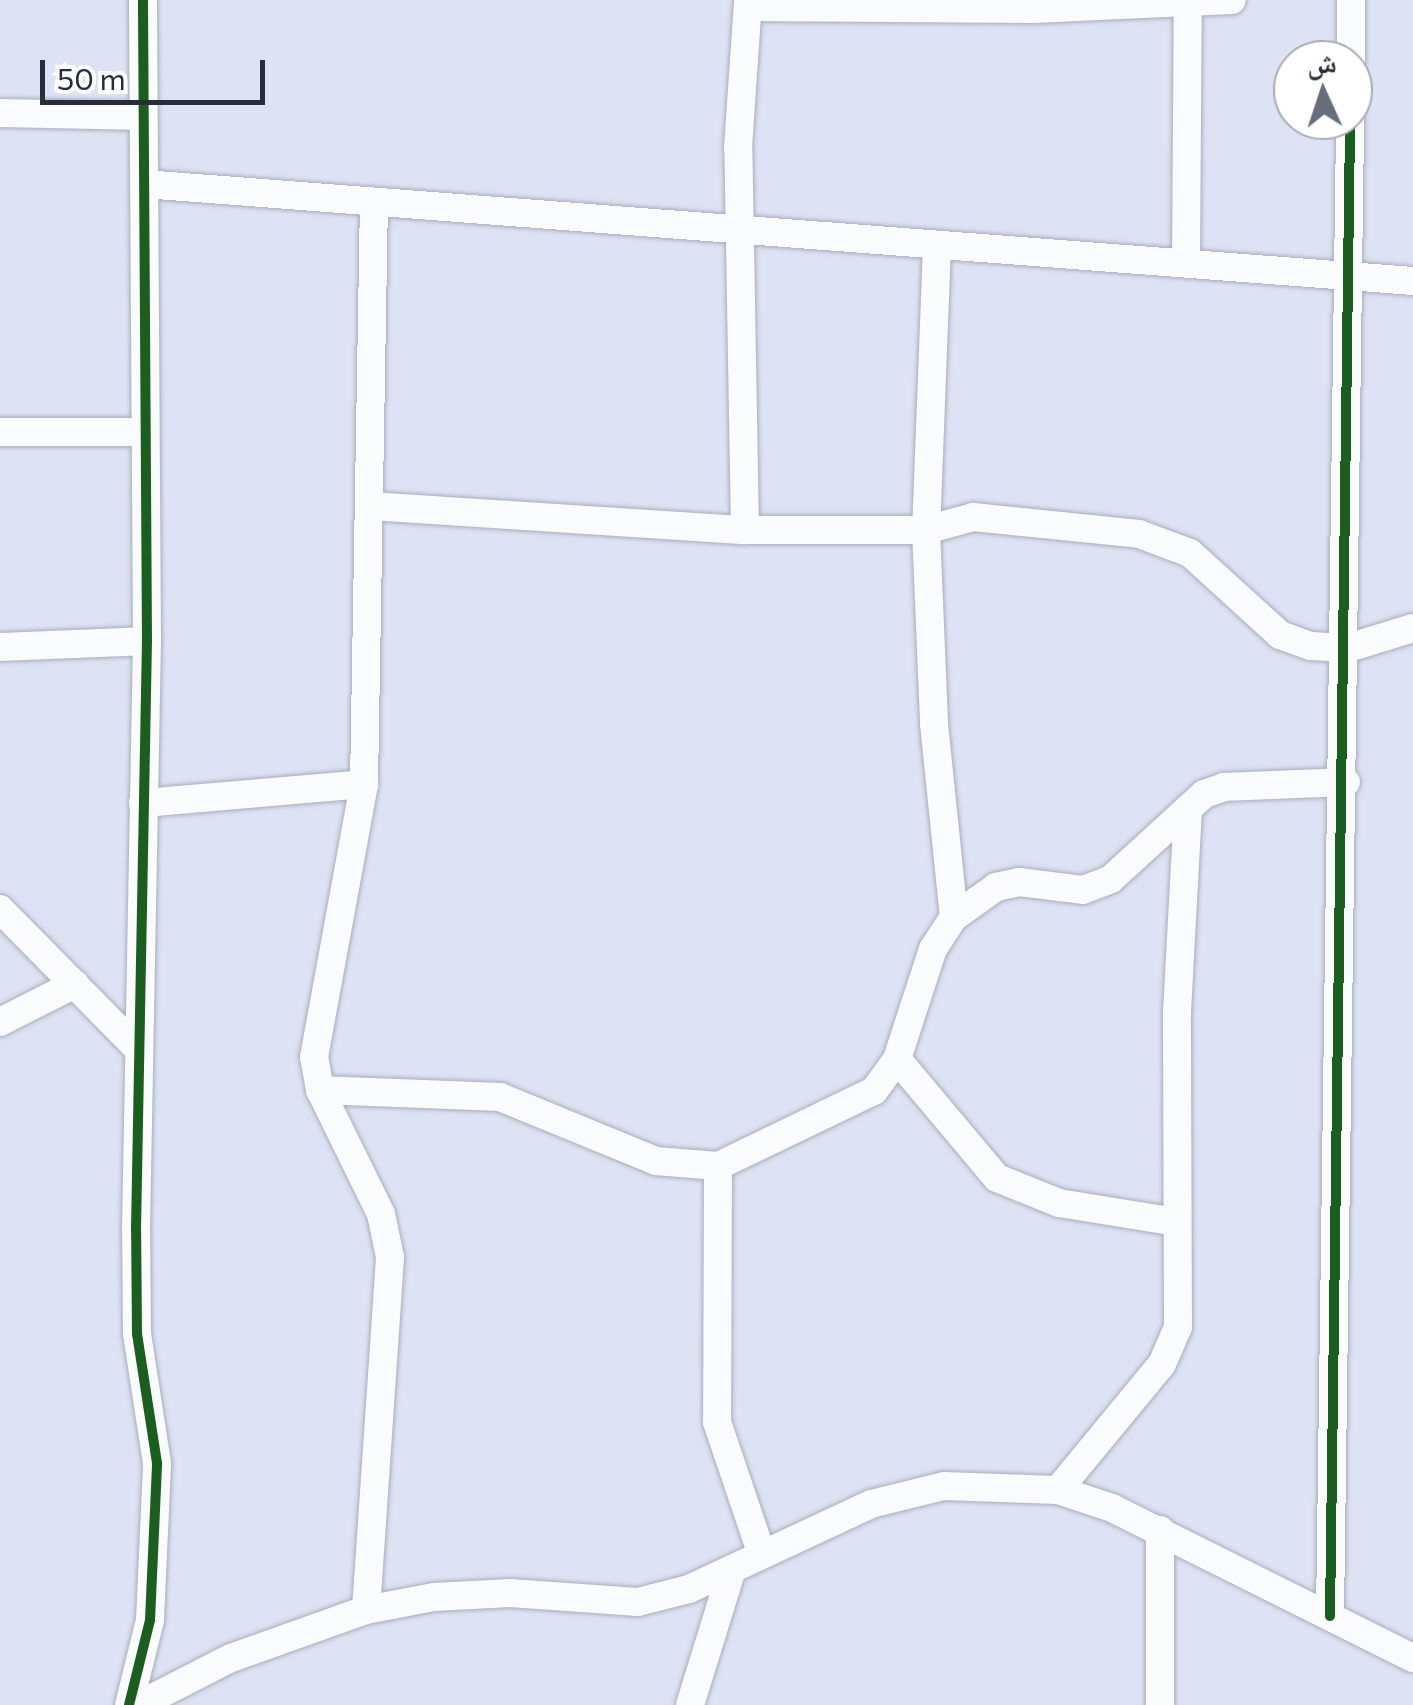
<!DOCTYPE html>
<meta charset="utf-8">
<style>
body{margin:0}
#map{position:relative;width:1413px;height:1705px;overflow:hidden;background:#dde3f4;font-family:Commissioner,"Noto Naskh Arabic",sans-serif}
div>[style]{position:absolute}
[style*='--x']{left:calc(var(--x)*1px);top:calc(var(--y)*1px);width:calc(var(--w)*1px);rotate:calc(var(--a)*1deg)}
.roads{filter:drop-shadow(0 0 2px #a8adbb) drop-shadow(0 0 2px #a8adbb)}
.minor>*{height:28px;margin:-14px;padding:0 14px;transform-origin:14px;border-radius:14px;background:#fafbfd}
.cycleway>*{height:10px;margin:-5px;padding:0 5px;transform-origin:5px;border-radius:5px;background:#1b5e20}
span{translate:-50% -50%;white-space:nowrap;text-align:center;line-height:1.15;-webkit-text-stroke:10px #fff;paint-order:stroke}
.north{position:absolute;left:1273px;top:40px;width:100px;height:100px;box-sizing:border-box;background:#fff;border:2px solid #a9abb1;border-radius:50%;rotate:357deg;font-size:28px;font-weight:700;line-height:40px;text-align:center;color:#282d3c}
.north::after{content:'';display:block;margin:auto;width:35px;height:45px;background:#676d7c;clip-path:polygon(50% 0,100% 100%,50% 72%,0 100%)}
.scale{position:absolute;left:40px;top:60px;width:225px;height:45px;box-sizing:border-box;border:5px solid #282d3c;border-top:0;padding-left:12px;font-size:30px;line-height:35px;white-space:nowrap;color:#282d3c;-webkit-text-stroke:8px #fff;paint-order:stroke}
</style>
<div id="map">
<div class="roads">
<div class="minor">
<i style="--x:748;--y:7;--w:285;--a:0.4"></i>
<i style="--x:1033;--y:9;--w:199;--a:-2.6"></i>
<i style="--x:1351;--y:60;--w:60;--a:-90"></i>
<i style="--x:0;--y:113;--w:143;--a:1.2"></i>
<i style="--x:144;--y:184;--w:1273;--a:4.37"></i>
<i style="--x:937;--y:246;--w:284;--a:92.2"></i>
<i style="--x:926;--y:530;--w:194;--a:87.6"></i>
<i style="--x:934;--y:724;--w:194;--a:84.1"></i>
<i style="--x:1186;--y:261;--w:261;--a:-89.6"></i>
<i style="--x:0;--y:432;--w:144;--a:0"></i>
<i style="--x:370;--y:506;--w:376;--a:3.7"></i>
<i style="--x:745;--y:530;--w:181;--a:0"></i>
<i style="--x:926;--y:530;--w:49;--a:-15.5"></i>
<i style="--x:973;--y:517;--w:167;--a:5.8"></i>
<i style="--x:1139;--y:534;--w:54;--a:20.4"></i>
<i style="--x:1190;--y:553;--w:122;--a:42.3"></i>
<i style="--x:1280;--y:635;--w:32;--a:20"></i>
<i style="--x:1310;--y:646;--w:38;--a:3"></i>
<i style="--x:1348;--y:648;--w:68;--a:-17.1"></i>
<i style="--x:745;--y:530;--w:382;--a:-91"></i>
<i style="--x:738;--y:148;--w:148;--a:-86.1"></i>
<i style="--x:0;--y:647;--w:147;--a:-2.3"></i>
<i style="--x:143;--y:803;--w:222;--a:-4.9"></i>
<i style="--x:0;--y:909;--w:191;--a:45.4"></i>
<i style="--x:0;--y:1022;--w:84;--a:-26.9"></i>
<i style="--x:897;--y:1059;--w:155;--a:50"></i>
<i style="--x:997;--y:1178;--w:67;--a:22"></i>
<i style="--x:1059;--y:1203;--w:119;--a:9.2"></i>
<i style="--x:320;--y:1090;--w:180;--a:2.2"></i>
<i style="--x:500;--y:1097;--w:169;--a:22.3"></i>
<i style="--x:656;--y:1161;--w:62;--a:4.6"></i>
<i style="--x:718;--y:1166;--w:173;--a:-25.7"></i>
<i style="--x:874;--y:1091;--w:39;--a:-54"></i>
<i style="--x:897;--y:1059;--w:116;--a:-71.9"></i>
<i style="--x:933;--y:949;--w:38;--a:-57"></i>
<i style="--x:954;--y:917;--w:52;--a:-35.5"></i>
<i style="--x:996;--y:887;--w:24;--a:-12"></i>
<i style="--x:1019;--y:882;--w:64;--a:7.1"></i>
<i style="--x:1083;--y:890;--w:30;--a:-21"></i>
<i style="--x:1111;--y:879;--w:126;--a:-42.4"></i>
<i style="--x:1204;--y:794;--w:21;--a:-19"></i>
<i style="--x:1224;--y:787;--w:122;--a:-2.3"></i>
<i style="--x:718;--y:1166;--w:256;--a:90.2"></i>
<i style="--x:717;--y:1422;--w:137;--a:71.3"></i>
<i style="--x:1058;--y:1490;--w:163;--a:-50.5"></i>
<i style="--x:1162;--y:1364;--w:40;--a:-66.6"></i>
<i style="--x:1178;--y:1327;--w:315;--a:-90.2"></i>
<i style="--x:1177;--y:1012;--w:204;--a:-86.9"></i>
<i style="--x:366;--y:1610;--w:354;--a:-86.1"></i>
<i style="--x:390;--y:1257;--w:44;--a:-101.8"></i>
<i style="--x:381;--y:1214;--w:138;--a:-116.2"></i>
<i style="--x:320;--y:1090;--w:34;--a:-100"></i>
<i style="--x:314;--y:1057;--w:278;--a:-79.6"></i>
<i style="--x:364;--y:784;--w:582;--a:-89.02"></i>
<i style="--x:1330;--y:1616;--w:1496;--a:-89.23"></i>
<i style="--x:129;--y:1705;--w:88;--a:-76.1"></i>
<i style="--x:150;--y:1620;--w:157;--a:-87.4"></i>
<i style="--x:157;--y:1463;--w:131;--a:-98.8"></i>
<i style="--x:137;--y:1334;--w:105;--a:-90.5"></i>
<i style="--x:136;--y:1229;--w:588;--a:-88.93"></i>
<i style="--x:147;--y:641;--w:641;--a:-90.36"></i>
<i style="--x:139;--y:1705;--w:103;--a:-27.1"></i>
<i style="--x:231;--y:1658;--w:143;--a:-19.6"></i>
<i style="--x:366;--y:1610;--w:69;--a:-10.8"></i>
<i style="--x:434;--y:1597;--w:76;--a:-3"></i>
<i style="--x:510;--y:1593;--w:128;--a:4"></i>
<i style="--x:638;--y:1602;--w:53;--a:-14.3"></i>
<i style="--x:689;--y:1589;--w:201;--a:-25"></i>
<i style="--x:871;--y:1504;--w:75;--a:-13.9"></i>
<i style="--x:944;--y:1486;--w:114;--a:2"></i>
<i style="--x:1058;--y:1490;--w:57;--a:18.4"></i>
<i style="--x:1112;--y:1508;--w:336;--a:26.5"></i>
<i style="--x:690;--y:1705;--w:142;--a:-72.8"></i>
<i style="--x:1160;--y:1705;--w:175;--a:-90"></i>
</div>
</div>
<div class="cycleway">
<i style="--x:1330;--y:1616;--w:1496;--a:-89.23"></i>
<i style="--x:129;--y:1705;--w:88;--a:-76.1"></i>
<i style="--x:150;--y:1620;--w:157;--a:-87.4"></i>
<i style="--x:157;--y:1463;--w:131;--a:-98.8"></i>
<i style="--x:137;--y:1334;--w:105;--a:-90.5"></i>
<i style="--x:136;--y:1229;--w:588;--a:-88.93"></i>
<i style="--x:147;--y:641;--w:641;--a:-90.36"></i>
</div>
<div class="north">ش</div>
<div class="scale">50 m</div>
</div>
